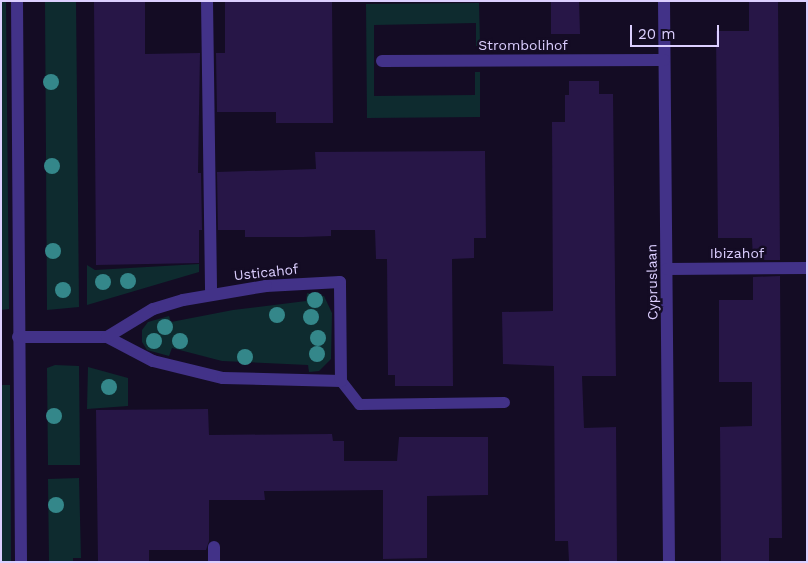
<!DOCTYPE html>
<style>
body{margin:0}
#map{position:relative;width:808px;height:563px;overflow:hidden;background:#140c24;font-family:"Work Sans",sans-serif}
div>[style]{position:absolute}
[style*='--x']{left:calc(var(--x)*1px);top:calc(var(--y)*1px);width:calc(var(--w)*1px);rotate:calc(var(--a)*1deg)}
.green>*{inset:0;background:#0e2b2f}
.building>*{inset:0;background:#271647}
.lane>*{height:11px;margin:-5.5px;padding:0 5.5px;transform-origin:5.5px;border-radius:5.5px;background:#423288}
.street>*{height:12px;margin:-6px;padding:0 6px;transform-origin:6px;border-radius:6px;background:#423288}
.trees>*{width:16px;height:16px;margin:-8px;border-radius:50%;background:#34878a}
span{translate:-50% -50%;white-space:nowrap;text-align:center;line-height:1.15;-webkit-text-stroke:5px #140c24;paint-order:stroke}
.street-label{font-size:14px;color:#dccfff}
.frame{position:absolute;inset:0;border:2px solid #dccfff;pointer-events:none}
.scale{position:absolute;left:630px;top:25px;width:89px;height:22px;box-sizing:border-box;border:2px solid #dccfff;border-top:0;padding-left:6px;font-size:15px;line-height:18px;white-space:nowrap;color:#dccfff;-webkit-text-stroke:4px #140c24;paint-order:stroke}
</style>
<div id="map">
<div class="green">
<i style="clip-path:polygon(1px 1px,6px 1px,9px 309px,1px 310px)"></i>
<i style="clip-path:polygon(45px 1px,76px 1px,79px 307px,47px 310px)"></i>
<i style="clip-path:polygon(479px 3px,480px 45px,476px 46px,476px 23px,374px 25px,374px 96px,475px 95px,475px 72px,480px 72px,480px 117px,367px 118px,366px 4px)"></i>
<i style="clip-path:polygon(199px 264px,199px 272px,87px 305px,87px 265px,95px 270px)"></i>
<i style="clip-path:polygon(307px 293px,324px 296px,332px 313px,331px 359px,319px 371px,309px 372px,308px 365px,222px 361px,172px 348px,169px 356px,147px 350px,142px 342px,142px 330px,148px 322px,169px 316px,171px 322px,233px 310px,306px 301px)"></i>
<i style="clip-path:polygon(55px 365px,79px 366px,80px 465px,48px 465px,47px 368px)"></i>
<i style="clip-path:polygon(88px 367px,128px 378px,128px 406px,87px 409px)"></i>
<i style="clip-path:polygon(1px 385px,10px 385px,11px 562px,1px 562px)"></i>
<i style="clip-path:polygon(79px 478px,81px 558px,73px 558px,73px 562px,49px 562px,48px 479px)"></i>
</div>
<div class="building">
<i style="clip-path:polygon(225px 1px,332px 1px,333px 123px,276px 123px,276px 112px,217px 112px,216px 53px,225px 53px)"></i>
<i style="clip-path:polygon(551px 1px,579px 1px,580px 34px,551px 34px)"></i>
<i style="clip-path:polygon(749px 1px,778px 1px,780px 260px,753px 260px,752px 238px,718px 238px,716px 31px,749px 31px)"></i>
<i style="clip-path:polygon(94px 2px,145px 2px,145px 54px,200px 53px,198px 173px,201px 173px,202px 230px,199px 230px,199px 263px,96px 265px)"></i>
<i style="clip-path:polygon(569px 81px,599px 81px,599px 94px,613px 94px,616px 376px,582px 376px,584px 428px,616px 427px,617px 562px,569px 562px,568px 541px,555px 541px,554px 366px,503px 364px,502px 312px,553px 311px,552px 122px,565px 122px,565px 95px,569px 95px)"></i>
<i style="clip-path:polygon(485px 151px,486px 238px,474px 238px,474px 258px,452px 259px,453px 386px,395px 386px,395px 375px,388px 375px,387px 259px,376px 259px,375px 230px,331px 230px,331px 236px,303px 237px,245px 237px,245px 230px,218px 230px,217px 172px,316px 169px,315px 152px)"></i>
<i style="clip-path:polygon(780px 276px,782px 538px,769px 538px,769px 562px,721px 562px,720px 427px,752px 426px,752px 382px,719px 382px,719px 300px,753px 300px,753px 277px)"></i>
<i style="clip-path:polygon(208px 409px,209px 435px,332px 434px,333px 441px,344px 441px,344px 461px,397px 461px,399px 437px,488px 437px,488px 495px,427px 496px,427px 558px,383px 559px,383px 490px,290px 491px,264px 491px,265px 500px,209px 500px,209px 541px,206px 550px,149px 550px,149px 562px,98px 562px,96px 410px)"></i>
</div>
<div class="lane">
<i style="--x:341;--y:381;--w:29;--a:52"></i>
<i style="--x:359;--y:404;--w:145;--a:-0.8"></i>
</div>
<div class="street">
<i style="--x:17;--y:1;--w:561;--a:89.59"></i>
<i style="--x:207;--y:1;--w:293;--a:89.2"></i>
<i style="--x:664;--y:1;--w:561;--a:89.49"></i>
<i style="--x:382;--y:61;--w:282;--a:-0.2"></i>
<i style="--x:667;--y:269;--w:140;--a:-0.4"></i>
<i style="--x:18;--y:337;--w:89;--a:0"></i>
<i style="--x:107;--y:337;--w:52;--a:27.6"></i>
<i style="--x:153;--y:361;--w:72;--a:13.7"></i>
<i style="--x:223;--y:378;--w:118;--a:1.5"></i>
<i style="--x:341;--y:381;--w:99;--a:-90.6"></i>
<i style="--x:340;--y:282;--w:74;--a:176.9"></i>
<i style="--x:266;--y:286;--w:84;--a:170.4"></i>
<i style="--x:183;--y:300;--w:31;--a:163"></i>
<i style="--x:153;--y:309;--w:54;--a:148.7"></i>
<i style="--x:214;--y:547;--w:15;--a:90"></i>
</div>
<div class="trees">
<i style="left:51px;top:82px"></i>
<i style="left:52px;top:166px"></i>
<i style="left:53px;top:251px"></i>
<i style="left:128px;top:281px"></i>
<i style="left:103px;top:282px"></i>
<i style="left:63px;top:290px"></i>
<i style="left:315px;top:300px"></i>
<i style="left:277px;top:315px"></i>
<i style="left:311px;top:317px"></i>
<i style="left:165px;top:327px"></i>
<i style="left:318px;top:338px"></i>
<i style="left:154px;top:341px"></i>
<i style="left:180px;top:341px"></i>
<i style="left:317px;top:354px"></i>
<i style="left:245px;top:357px"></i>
<i style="left:109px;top:387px"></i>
<i style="left:54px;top:416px"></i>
<i style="left:56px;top:505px"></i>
</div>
<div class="street-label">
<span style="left:523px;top:45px">Strombolihof</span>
<span style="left:737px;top:253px">Ibizahof</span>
<span style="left:266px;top:272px;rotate:-6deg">Usticahof</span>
<span style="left:652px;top:282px;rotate:-91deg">Cypruslaan</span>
</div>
<div class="frame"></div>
<div class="scale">20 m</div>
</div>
